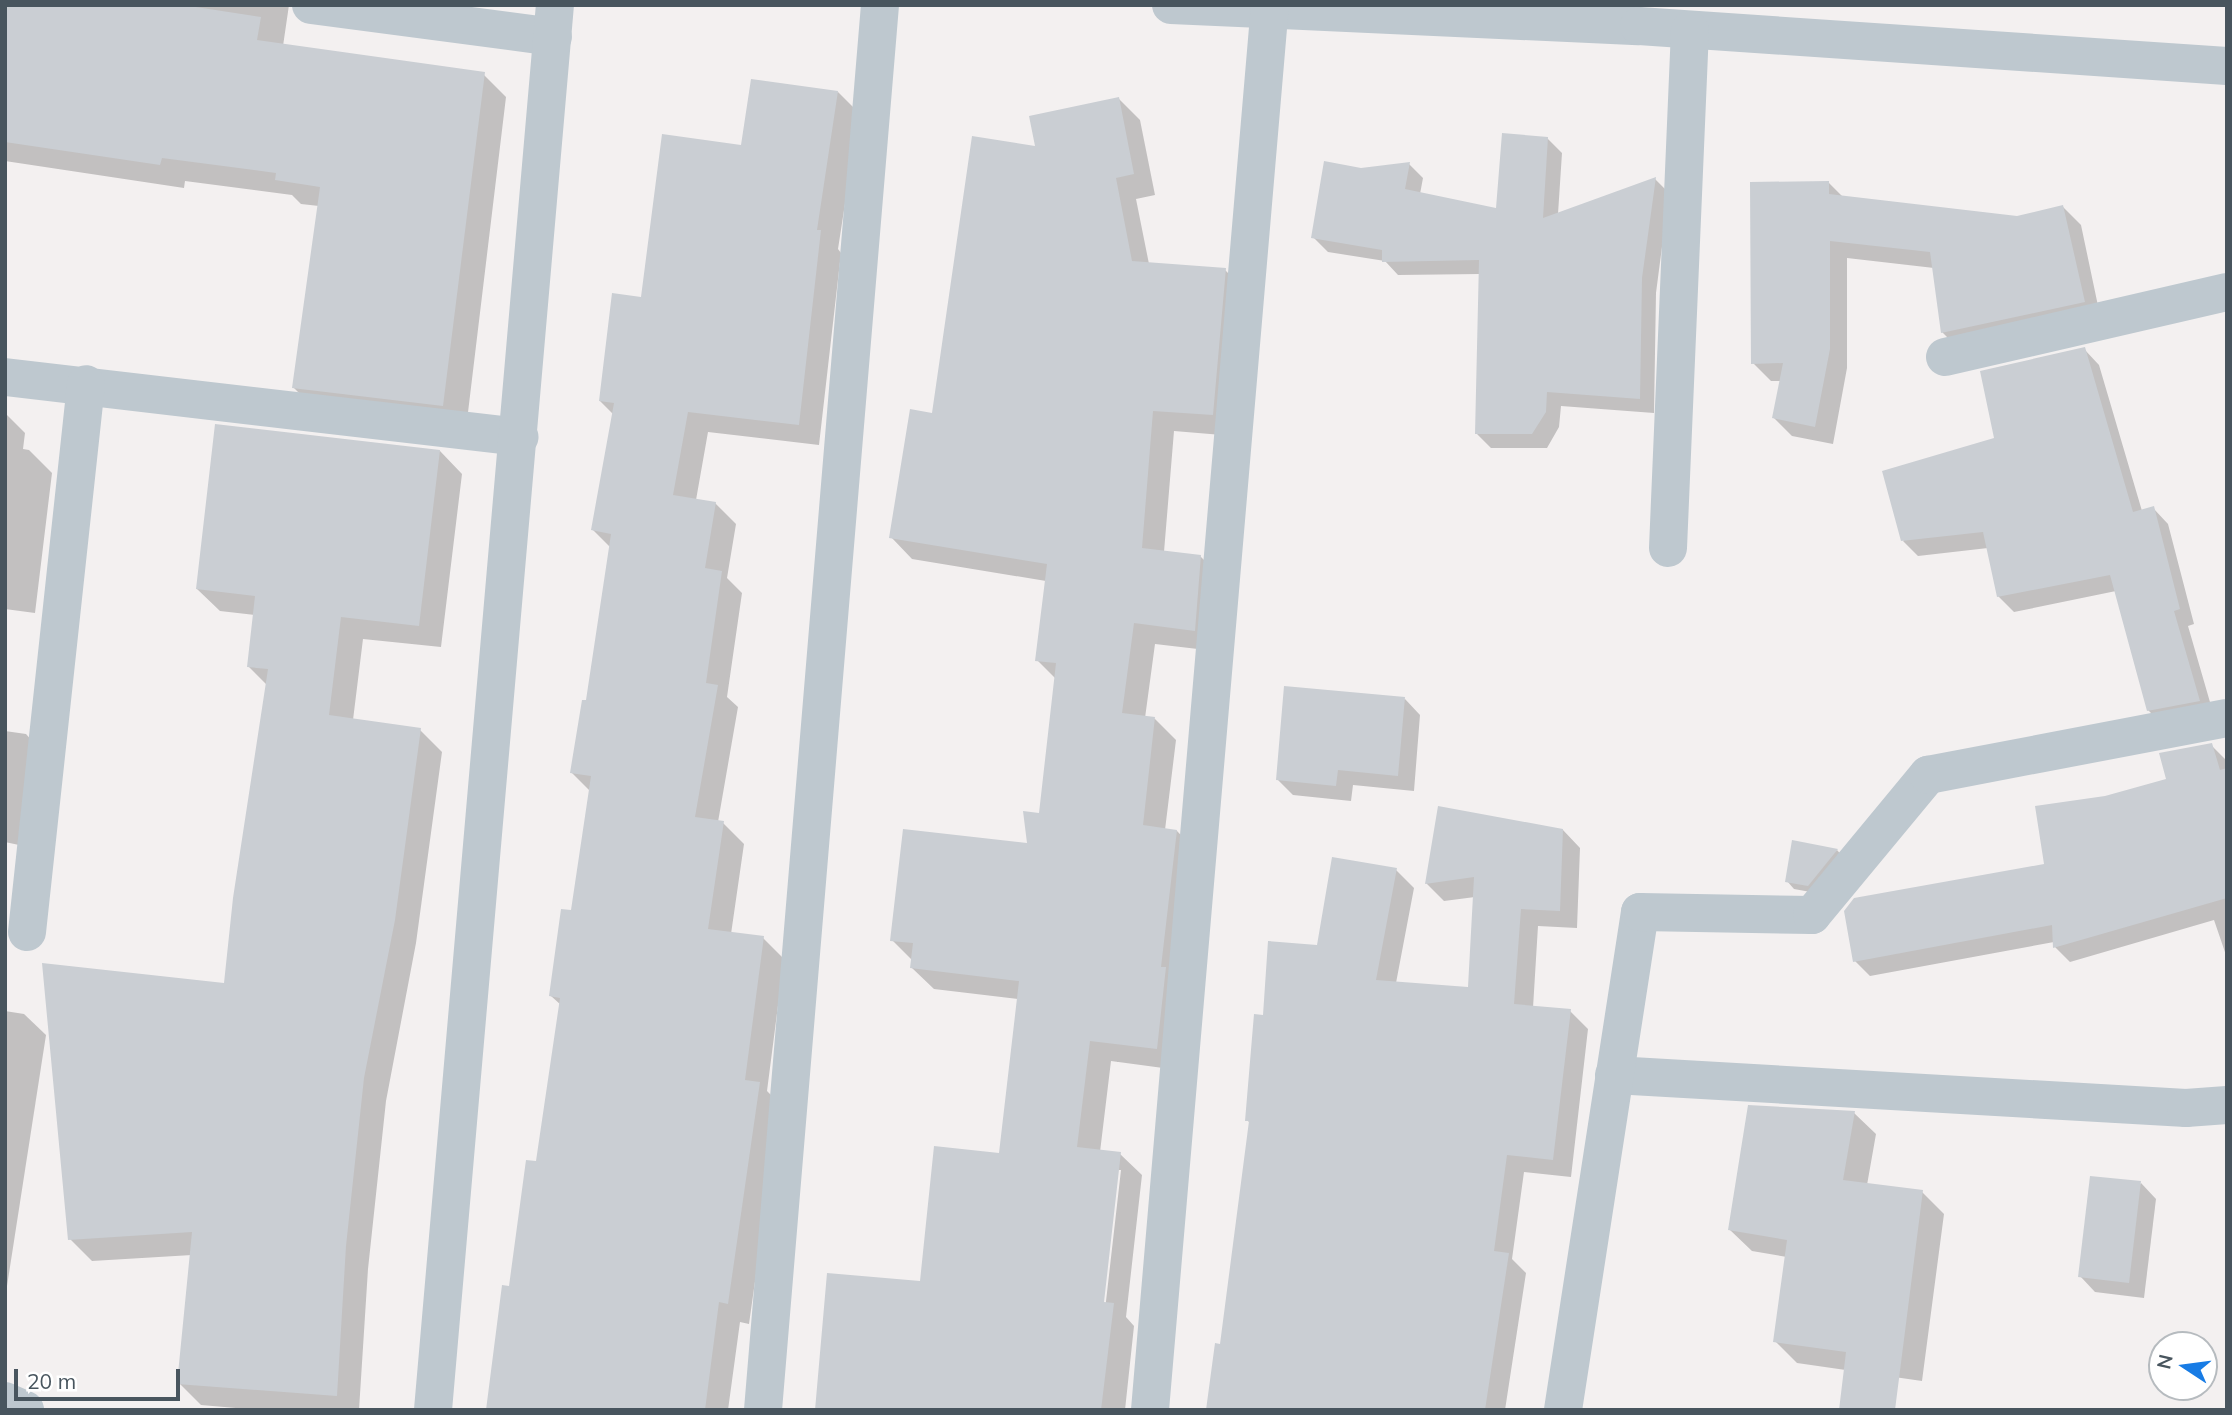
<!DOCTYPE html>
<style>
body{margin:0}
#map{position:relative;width:2232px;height:1415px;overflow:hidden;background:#f3f0f0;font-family:Mulish,sans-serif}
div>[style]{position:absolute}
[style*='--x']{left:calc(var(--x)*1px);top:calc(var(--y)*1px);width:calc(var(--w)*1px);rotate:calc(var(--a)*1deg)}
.shadow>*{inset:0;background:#0003}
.building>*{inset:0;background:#caced3}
.minor>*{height:38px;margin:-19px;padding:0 19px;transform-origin:19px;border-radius:19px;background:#bec8cf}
span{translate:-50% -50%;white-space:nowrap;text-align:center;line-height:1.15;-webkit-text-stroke:5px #fff;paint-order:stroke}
.frame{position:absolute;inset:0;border:7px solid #48555e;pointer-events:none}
.north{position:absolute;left:2148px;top:1331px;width:70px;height:70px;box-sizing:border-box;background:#fff;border:2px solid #b6bbbf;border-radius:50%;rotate:283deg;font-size:19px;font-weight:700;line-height:28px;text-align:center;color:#48555e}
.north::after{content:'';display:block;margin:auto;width:24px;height:32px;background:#187ce5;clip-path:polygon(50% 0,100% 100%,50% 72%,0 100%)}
.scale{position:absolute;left:14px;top:1369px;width:166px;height:32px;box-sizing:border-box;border:4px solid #48555e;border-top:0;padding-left:9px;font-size:21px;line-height:24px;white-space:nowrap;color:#48555e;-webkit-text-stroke:5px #fff;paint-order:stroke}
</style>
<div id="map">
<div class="shadow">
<i style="clip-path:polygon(5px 5px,289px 5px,283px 46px,482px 73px,506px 97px,466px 429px,318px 412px,294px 388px,319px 206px,301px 204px,292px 195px,185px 181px,184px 188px,5px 161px)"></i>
<i style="clip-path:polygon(838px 92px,859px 113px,838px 249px,841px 253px,819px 445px,708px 432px,696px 500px,715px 503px,736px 524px,727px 578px,742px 593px,727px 697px,738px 707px,718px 822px,723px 823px,744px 844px,731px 934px,763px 938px,784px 959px,767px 1091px,780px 1104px,749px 1324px,740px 1322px,728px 1410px,488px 1410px,538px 1163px,561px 1005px,551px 996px,572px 912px,591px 792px,571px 772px,588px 702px,610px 547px,593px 530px,614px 415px,600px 401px,643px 299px,743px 147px)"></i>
<i style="clip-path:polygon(evenodd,1119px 99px,1140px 120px,1155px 195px,1136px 199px,1149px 264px,1225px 270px,1246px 291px,1234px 436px,1174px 431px,1164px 552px,1200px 556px,1222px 578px,1215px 651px,1155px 644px,1145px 718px,1155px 719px,1176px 740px,1165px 830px,1177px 831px,1198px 853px,1178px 1070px,1111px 1061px,1100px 1152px,1120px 1154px,1142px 1175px,1126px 1317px,1134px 1326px,1125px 1410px,817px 1410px,921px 1283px,1000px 1155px,1019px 999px,934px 989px,912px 968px,913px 961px,892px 940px,1029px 845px,1040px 815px,1056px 679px,1037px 660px,1046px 581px,912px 559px,891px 537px,933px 415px,1037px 148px,1119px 99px,1117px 1170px,1121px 1170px,1105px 1310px,1102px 1310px,1117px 1170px)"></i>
<i style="clip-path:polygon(1547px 138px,1562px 153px,1558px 214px,1655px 179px,1669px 193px,1656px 293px,1654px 413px,1561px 406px,1559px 427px,1547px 448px,1491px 448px,1477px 434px,1480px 274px,1398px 275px,1385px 261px,1328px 252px,1313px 237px,1360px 169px,1409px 164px,1423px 178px,1420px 194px,1498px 210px)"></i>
<i style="clip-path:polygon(1829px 183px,1843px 197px,2017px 218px,2063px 207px,2081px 225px,2101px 320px,1960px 350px,1942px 332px,1934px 268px,1847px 258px,1847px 368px,1833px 444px,1792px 436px,1774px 418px,1782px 381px,1771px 381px,1753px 363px)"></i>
<i style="clip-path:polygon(2084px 349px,2099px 365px,2142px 511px,2153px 508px,2168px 524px,2194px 624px,2188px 626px,2214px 716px,2164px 726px,2148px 710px,2116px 591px,2014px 612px,1998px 596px,1988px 548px,1918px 556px,1903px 541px)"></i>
<i style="clip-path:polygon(5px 413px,25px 433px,23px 449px,29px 450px,52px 473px,35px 613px,5px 609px)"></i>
<i style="clip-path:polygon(440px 451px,462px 474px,441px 647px,363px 639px,353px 720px,420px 730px,442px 752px,416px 943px,386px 1101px,368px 1269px,359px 1410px,260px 1410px,201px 1405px,179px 1383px,192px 1255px,92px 1261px,70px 1239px,226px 985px,267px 685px,248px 666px,255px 615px,220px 611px,197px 589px)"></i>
<i style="clip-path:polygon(1405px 699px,1420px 715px,1414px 791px,1353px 785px,1351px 801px,1293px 795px,1278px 780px)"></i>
<i style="clip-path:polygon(5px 731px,26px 734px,33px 742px,19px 845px,5px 842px)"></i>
<i style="clip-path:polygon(2211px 745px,2226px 760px,2227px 958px,2214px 920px,2070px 962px,2055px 947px,2054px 942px,1870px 976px,1855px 961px,2046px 865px,2105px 798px,2168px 780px)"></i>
<i style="clip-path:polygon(1563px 830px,1580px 848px,1577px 928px,1538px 926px,1533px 1008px,1570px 1011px,1588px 1029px,1571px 1177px,1524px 1172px,1512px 1259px,1526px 1273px,1505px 1410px,1208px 1410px,1221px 1346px,1251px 1124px,1247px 1120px,1264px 1017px,1319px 947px,1396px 870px,1414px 888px,1396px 983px,1469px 989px,1475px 897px,1444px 901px,1426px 883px)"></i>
<i style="clip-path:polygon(1837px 850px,1844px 858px,1816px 893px,1794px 889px,1787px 881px)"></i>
<i style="clip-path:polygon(5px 1011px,24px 1014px,46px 1035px,5px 1299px)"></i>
<i style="clip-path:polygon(1854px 1113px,1876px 1134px,1867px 1185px,1922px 1192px,1944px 1214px,1922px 1381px,1797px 1363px,1775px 1341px,1787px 1257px,1752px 1251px,1730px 1230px)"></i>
<i style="clip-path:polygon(2141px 1183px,2156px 1199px,2144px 1298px,2095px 1292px,2080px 1276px)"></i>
</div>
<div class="building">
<i style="clip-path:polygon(5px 5px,183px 5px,261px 17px,257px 40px,485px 72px,443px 406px,292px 388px,320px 187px,275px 180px,276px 173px,162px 158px,160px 165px,5px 142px)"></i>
<i style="clip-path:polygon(751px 79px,838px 91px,817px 230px,821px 230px,799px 425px,688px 412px,673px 495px,716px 502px,705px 568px,722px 571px,706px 683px,718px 685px,695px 817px,724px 821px,708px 929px,764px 936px,745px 1080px,760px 1082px,728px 1304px,719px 1302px,705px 1410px,486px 1410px,502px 1285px,509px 1286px,526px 1160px,536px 1161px,560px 998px,549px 996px,561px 909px,571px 910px,591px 776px,570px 773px,582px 700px,586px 700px,611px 534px,591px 530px,614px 403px,599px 401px,612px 293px,641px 297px,662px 134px,741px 145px)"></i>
<i style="clip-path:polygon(1119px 97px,1134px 174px,1116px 178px,1132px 261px,1226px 268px,1213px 415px,1153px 411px,1142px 548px,1201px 555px,1195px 631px,1134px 623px,1122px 713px,1155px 717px,1143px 825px,1177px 830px,1161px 967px,1166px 967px,1157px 1049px,1090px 1041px,1077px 1147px,1121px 1152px,1104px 1302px,1114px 1303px,1101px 1410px,815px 1410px,827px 1273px,920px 1281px,934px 1146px,999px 1153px,1019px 981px,910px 968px,913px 943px,890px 941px,903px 829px,1027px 843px,1023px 811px,1039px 813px,1056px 663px,1035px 661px,1047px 564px,889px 538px,910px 409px,932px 413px,972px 136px,1035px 146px,1029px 116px)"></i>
<i style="clip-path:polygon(1502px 133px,1548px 137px,1543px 218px,1656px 177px,1642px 278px,1640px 399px,1547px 392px,1546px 412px,1532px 434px,1475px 434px,1479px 260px,1382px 262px,1382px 250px,1311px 238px,1324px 161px,1361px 168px,1410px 162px,1405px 189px,1496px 208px)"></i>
<i style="clip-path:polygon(1829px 181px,1829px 194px,2017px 216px,2063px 205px,2085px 302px,1941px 333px,1930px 252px,1830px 241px,1830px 349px,1815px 427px,1772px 418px,1783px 363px,1751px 364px,1750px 182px)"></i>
<i style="clip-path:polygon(2085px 347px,2133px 512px,2154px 506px,2180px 609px,2174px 611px,2200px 701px,2147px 711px,2110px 575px,1997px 597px,1983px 532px,1901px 541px,1882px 471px,1994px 438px,1980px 371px)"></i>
<i style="clip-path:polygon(215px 424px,440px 450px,419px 626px,341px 617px,329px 715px,421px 728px,395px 920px,364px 1078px,346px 1246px,337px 1396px,177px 1384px,192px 1232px,68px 1240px,42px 963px,224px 983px,233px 898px,268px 669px,247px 667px,255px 596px,196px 589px)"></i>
<i style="clip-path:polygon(1284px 686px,1405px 697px,1398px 776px,1338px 770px,1336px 786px,1276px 780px)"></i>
<i style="clip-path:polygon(2212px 743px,2220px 770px,2227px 768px,2227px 898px,2053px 948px,2052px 925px,1853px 962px,1844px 911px,1854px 898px,2044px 864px,2035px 806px,2105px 796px,2166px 779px,2159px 753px)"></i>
<i style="clip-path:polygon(1438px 806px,1563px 829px,1560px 911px,1521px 909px,1514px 1004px,1571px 1009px,1553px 1160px,1507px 1155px,1494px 1251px,1509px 1253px,1485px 1410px,1206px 1410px,1215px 1343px,1220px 1344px,1249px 1121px,1245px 1121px,1254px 1014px,1263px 1015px,1268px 941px,1317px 945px,1332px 857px,1397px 868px,1376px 980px,1468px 987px,1474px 877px,1425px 884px)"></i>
<i style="clip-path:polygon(1792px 840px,1838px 849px,1808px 886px,1785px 882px)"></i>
<i style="clip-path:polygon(1748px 1105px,1855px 1111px,1843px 1180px,1923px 1190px,1895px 1410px,1839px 1410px,1846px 1352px,1773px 1342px,1787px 1240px,1728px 1230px)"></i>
<i style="clip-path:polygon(2090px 1176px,2141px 1181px,2129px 1283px,2078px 1277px)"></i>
</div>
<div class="minor">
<i style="--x:311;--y:5;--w:244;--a:7.5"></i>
<i style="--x:1171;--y:5;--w:468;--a:2.6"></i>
<i style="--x:1639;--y:26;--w:589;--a:3.89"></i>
<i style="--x:1945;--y:357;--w:289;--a:-13"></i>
<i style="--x:5;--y:377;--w:518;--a:6.65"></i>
<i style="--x:1668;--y:548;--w:518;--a:-87.57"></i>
<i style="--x:27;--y:932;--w:551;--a:-83.85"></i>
<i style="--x:1614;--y:1075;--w:573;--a:3.3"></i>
<i style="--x:2186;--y:1108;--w:41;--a:-4.2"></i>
<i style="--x:5;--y:1401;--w:22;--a:24"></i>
<i style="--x:433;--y:1410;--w:1410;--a:-85.04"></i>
<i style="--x:763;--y:1410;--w:1410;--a:-85.24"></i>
<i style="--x:1150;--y:1410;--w:1410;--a:-85.12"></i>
<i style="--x:1563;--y:1410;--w:504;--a:-81.21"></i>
<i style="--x:1640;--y:912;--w:172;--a:1"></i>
<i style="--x:1812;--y:915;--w:182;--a:-50.4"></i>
<i style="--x:1928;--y:775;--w:304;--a:-10.8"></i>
</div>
<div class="frame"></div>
<div class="north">N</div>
<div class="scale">20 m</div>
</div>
